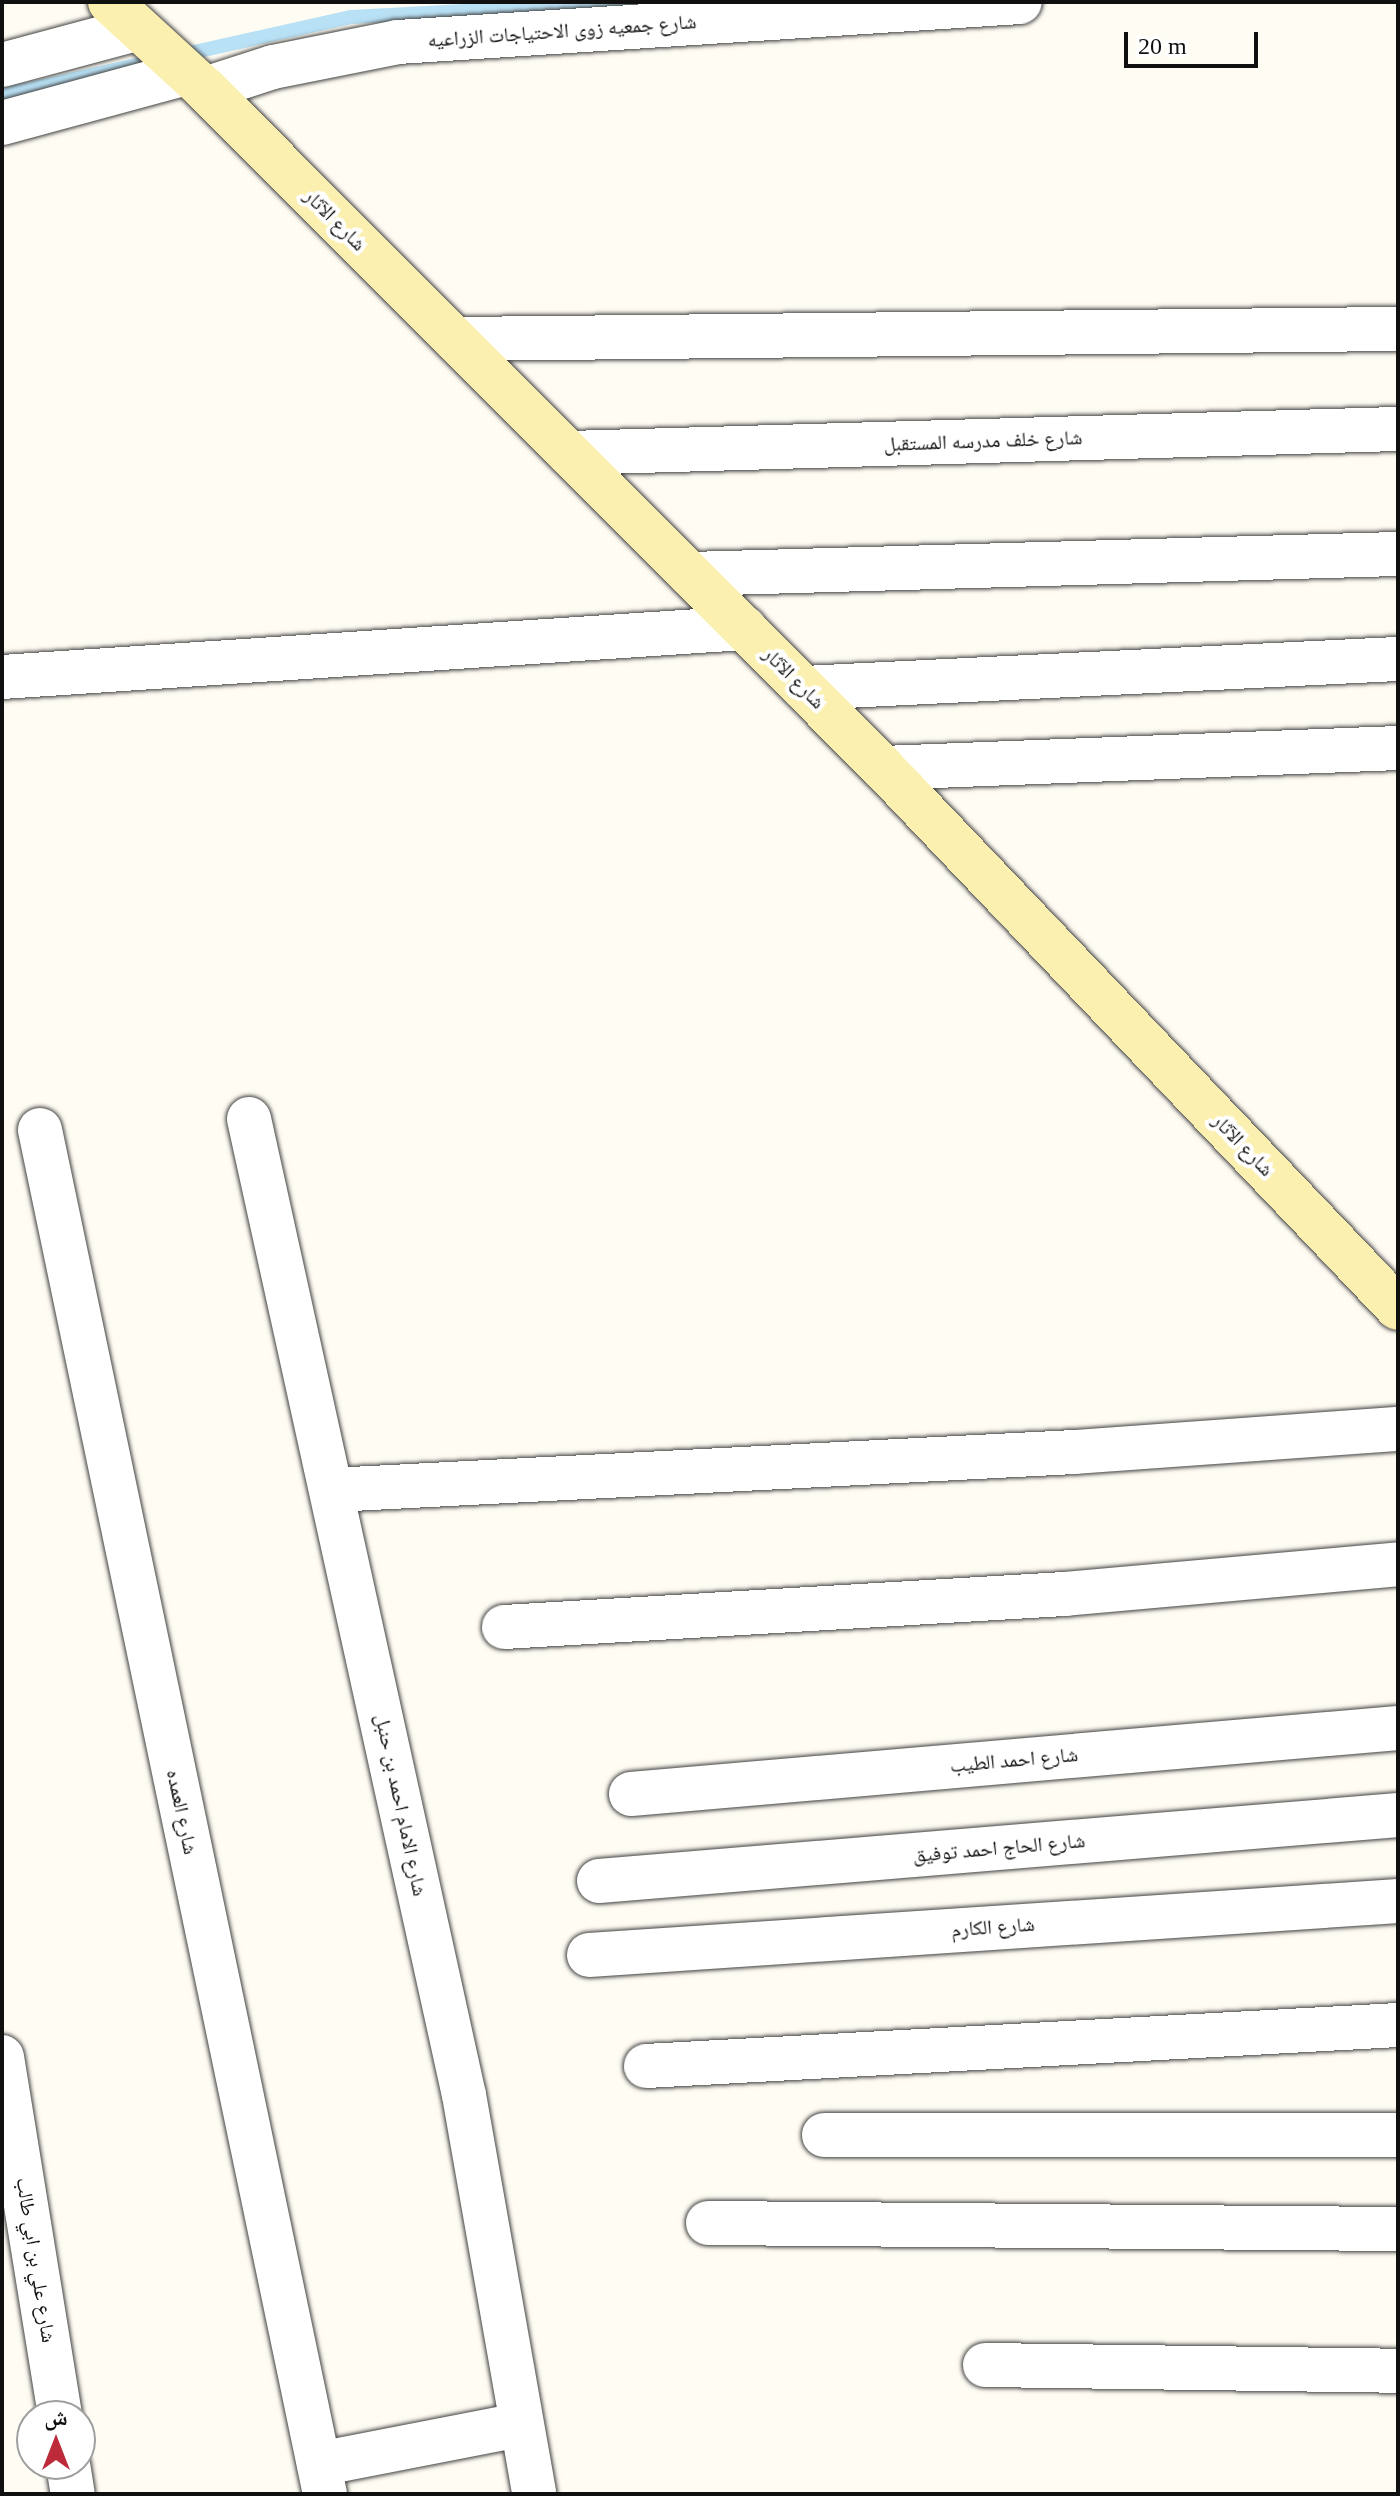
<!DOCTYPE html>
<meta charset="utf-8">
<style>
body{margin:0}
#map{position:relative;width:1400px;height:2496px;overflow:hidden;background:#fffcf3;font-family:"Times New Roman","Noto Naskh Arabic",serif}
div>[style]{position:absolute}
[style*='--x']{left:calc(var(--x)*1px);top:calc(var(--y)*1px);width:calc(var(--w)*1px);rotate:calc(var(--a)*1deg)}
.stream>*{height:14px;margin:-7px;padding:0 7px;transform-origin:7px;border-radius:7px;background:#b9e1f5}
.roads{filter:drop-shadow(0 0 2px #434343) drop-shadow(0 0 2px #434343)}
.street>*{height:44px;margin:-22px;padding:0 22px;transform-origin:22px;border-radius:22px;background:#fff}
.secondary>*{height:44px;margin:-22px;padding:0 22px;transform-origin:22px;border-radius:22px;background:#fcf0b0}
span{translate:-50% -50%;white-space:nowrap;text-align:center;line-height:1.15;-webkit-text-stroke:8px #fff;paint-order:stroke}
.street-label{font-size:20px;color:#101010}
.frame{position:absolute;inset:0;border:4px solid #101010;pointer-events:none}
.north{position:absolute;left:16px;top:2400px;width:80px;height:80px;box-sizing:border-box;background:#fff;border:2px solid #9f9f9f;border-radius:50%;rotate:0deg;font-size:22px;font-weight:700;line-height:32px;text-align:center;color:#101010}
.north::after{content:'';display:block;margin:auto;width:28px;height:36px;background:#bd2a39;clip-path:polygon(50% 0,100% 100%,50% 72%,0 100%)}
.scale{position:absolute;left:1124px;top:32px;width:134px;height:36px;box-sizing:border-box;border:4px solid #101010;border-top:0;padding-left:10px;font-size:24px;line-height:28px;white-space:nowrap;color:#101010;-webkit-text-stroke:6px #fff;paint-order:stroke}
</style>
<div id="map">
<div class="stream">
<i style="--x:2;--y:95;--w:358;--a:-12.6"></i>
<i style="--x:351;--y:17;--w:280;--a:-3.1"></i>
</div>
<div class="roads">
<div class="street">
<i style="--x:2;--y:65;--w:139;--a:-15"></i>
<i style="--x:205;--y:89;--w:71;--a:-17.9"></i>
<i style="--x:273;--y:67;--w:127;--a:-11.3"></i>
<i style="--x:398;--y:42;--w:623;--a:-3.68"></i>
<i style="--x:2;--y:123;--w:191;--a:-15.2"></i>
<i style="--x:455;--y:339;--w:943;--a:-0.61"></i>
<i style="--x:569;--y:453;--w:829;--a:-1.66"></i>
<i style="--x:690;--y:574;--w:708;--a:-1.62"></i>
<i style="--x:2;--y:677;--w:744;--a:-3.78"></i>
<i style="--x:804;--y:688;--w:595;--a:-2.8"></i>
<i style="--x:883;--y:768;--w:515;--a:-2.22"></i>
<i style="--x:249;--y:1119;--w:999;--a:77.58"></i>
<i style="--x:464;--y:2095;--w:405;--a:80"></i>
<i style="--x:40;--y:1130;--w:1393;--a:78.2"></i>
<i style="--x:332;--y:1490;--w:743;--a:-2.93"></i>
<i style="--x:1074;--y:1452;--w:325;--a:-4.1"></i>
<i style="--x:504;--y:1627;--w:562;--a:-3.37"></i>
<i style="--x:1065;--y:1594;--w:334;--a:-5.1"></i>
<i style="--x:631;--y:1794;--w:770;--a:-4.92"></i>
<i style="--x:599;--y:1881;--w:802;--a:-4.72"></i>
<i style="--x:589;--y:1955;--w:811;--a:-3.82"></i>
<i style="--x:2;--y:2057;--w:364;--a:80.8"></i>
<i style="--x:646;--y:2066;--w:753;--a:-3.12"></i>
<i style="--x:824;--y:2135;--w:574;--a:0"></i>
<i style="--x:708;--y:2223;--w:690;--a:0.5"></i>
<i style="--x:985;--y:2365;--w:413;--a:0.8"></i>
<i style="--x:68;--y:2464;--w:30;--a:81"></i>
<i style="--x:319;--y:2464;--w:205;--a:-11"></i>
</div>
<div class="secondary">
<i style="--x:110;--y:2;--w:129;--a:42.5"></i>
<i style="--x:205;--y:89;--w:960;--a:45.04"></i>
<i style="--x:883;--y:768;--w:746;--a:46.36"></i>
</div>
</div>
<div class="street-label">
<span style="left:562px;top:31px;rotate:-4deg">شارع جمعيه زوى الاحتياجات الزراعيه</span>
<span style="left:335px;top:220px;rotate:45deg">شارع الآثار</span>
<span style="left:983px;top:441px;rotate:-2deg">شارع خلف مدرسه المستقبل</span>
<span style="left:794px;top:678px;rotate:45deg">شارع الآثار</span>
<span style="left:1243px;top:1145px;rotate:46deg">شارع الآثار</span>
<span style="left:1014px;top:1760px;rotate:-5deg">شارع احمد الطيب</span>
<span style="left:401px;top:1805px;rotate:78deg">شارع الامام احمد بن حنبل</span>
<span style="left:182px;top:1812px;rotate:78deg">شارع العمده</span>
<span style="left:999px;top:1848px;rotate:-5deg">شارع الحاج احمد توفيق</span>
<span style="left:993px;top:1927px;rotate:-4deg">شارع الكارم</span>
<span style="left:36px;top:2260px;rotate:81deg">شارع علي بن ابي طالب</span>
</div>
<div class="frame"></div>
<div class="north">ش</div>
<div class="scale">20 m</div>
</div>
